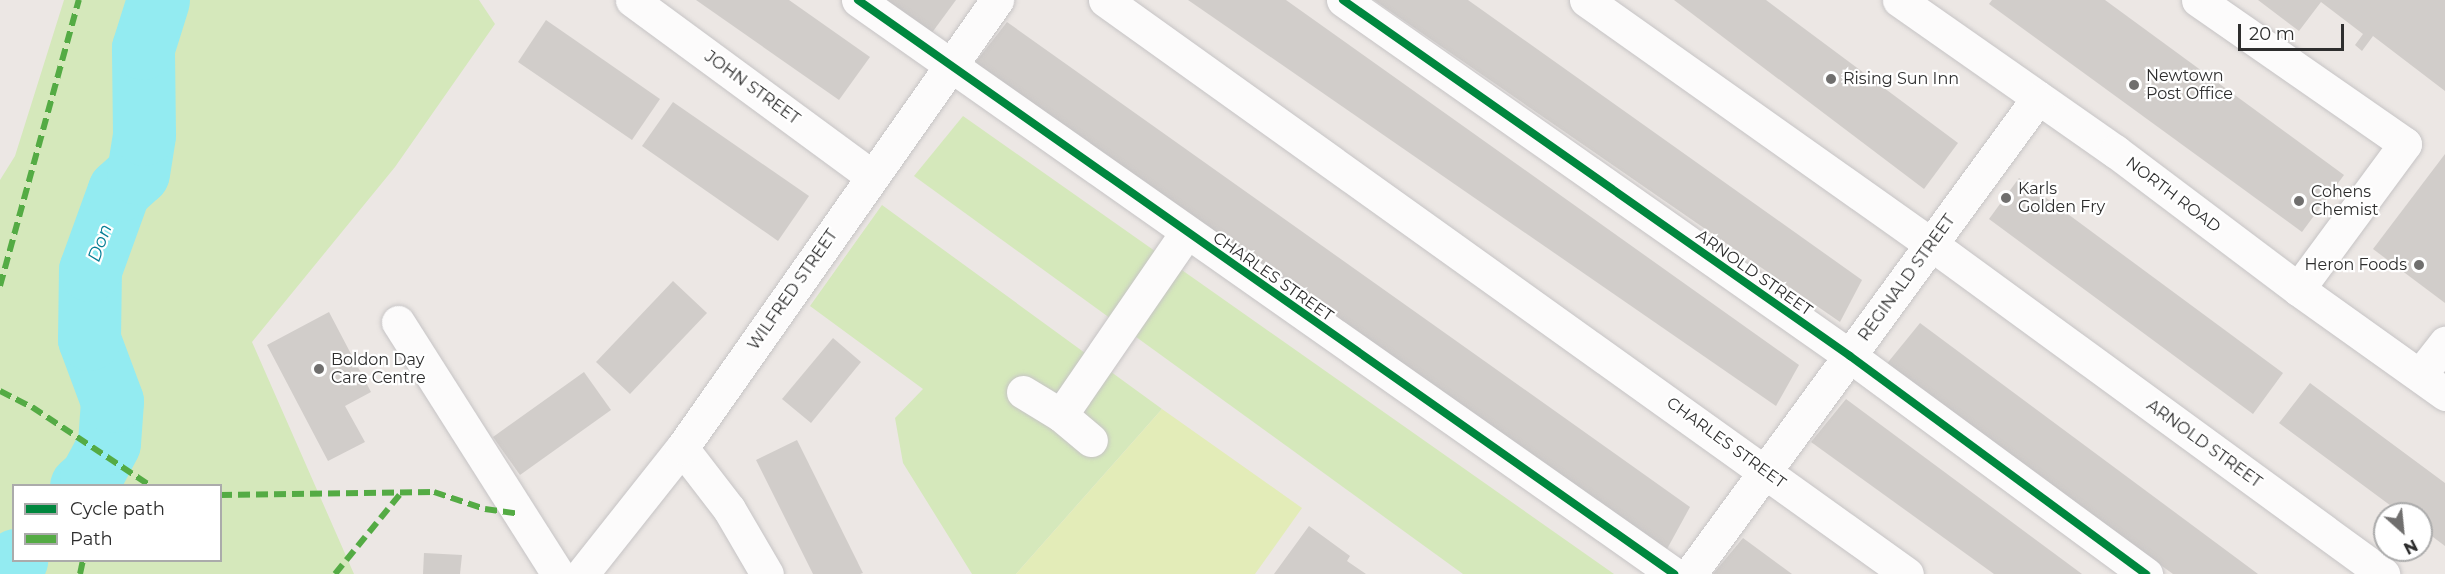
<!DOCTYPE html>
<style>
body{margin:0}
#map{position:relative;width:2445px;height:574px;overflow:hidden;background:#ece7e4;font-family:Montserrat,sans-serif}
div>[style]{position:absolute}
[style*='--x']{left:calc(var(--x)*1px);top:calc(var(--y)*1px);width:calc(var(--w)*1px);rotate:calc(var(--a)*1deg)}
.green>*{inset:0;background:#d5e8bb}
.pitch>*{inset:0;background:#e3ecb8}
.river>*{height:63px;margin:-31.5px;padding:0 31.5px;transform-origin:31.5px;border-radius:31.5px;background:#93ebf1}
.building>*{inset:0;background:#d1cdca}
.roads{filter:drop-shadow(0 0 2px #c6c4c5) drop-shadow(0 0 2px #c6c4c5)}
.minor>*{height:33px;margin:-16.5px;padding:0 16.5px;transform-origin:16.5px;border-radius:16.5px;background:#fcfbfb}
.quiet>*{height:6px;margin-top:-3px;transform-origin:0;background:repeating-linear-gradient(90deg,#54ab44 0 12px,transparent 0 18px)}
.cycleway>*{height:8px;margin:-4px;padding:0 4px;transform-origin:4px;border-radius:4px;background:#00873e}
.dots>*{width:16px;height:16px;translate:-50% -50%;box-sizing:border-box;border:3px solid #fff;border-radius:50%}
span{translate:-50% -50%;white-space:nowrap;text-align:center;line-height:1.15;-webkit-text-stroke:4.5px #fff;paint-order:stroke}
.poi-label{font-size:16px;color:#2e2e2e}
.left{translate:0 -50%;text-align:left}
.right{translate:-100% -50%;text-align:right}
.street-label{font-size:16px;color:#2e2e2e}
.water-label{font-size:18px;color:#067e95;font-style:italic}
.legend{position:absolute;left:12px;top:484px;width:210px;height:78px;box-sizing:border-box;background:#fff;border:2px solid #ababab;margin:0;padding:8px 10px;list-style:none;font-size:18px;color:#2e2e2e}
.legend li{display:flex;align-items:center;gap:12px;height:30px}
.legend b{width:30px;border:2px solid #ababab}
.north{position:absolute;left:2373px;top:502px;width:60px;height:60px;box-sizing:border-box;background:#fff;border:2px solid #ababab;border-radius:50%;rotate:153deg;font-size:16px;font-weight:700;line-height:24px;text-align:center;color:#2e2e2e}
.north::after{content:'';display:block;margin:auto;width:21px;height:27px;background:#706f6e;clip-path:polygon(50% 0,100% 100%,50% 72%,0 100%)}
.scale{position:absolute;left:2238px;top:24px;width:106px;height:27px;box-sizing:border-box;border:3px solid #2e2e2e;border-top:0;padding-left:8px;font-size:18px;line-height:21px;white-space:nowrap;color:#2e2e2e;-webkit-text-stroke:4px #fff;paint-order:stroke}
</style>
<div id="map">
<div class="green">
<i style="clip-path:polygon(evenodd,64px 0,479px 0,495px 24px,395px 167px,252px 342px,354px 574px,0 574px,0 180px,15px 156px,64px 0,14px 486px,220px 486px,220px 560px,14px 560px,14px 486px)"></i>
<i style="clip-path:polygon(963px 116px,1614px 574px,1463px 574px,914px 176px)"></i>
<i style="clip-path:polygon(882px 205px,1162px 409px,1016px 574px,972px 574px,903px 463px,895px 418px,923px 389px,810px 306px)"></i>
</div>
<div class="pitch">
<i style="clip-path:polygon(1162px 409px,1302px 508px,1255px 574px,1016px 574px)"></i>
</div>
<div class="river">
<i style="--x:81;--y:486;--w:13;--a:-42"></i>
<i style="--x:91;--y:477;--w:38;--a:-62"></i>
<i style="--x:109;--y:443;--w:42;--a:-85.9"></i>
<i style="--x:112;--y:401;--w:66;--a:-110.4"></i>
<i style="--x:89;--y:339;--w:69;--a:-89.2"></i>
<i style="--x:90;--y:270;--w:85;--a:-70.1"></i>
<i style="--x:119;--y:190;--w:25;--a:-42"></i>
<i style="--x:138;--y:173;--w:39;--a:-81"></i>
<i style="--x:144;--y:134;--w:86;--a:-90.7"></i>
<i style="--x:143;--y:48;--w:50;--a:-72.6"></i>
<i style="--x:7;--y:574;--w:17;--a:-57"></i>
</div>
<div class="building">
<i style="clip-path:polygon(696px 0,789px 0,870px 57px,839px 100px)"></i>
<i style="clip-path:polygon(885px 0,956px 0,931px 34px)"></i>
<i style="clip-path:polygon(1188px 0,1286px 0,1799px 365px,1776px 406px)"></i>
<i style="clip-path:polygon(1374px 0,1468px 0,1862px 280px,1840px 322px)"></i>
<i style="clip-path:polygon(1674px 0,1766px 0,1958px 143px,1924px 189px)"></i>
<i style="clip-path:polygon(1992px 0,2105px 0,2344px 175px,2302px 232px,1989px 4px)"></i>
<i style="clip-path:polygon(2258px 0,2445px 0,2445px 91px,2373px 36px,2362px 51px,2355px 45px,2363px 34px,2321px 2px,2299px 31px)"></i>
<i style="clip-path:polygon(546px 20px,660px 99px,632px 140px,518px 62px)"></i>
<i style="clip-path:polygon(1007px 22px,1690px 507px,1667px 549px,971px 68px)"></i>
<i style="clip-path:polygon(673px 102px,809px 196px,778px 241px,642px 146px)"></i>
<i style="clip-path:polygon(2445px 154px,2445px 303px,2373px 249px)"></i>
<i style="clip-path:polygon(2019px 178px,2283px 373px,2253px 414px,1989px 219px)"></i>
<i style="clip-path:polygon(673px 281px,707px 313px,630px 394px,596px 362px)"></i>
<i style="clip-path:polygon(329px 312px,371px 392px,345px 406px,365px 442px,328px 461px,267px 345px)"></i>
<i style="clip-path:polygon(1920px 323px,2258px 574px,2173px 574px,1885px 366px)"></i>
<i style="clip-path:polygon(833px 338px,861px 362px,811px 423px,782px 399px)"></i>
<i style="clip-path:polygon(584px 372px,611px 410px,520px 475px,493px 437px)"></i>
<i style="clip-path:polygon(2310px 383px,2445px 483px,2445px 546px,2421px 528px,2421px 514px,2402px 514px,2279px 423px)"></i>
<i style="clip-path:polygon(1846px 399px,2082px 574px,1994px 574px,1811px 442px)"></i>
<i style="clip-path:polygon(797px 440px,863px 573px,860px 574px,813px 574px,756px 460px)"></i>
<i style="clip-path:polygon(1309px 526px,1350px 556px,1347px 561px,1366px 574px,1274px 574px)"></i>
<i style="clip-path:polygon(1743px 538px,1792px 574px,1713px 574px)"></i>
<i style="clip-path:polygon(424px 553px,462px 555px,460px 574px,423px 574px)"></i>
</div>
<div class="roads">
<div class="minor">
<i style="--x:632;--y:0;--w:298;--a:36.3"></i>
<i style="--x:858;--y:0;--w:998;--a:35.12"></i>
<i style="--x:1105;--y:0;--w:986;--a:35.59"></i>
<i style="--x:1343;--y:0;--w:620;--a:35.08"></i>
<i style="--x:1850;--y:356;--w:368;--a:36.4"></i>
<i style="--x:1586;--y:0;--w:423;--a:35.3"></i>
<i style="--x:1931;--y:244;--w:560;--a:36.13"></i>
<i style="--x:1899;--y:0;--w:264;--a:35"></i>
<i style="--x:2115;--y:151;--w:229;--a:37"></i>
<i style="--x:2298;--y:289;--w:181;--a:35.5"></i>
<i style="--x:2198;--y:0;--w:252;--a:34.8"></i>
<i style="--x:2405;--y:144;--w:180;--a:126.4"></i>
<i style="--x:398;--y:322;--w:299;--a:57.6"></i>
<i style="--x:2420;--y:375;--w:41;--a:-52"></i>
<i style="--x:1023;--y:392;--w:44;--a:31.2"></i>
<i style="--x:1061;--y:415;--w:221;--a:-55.5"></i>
<i style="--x:1061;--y:415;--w:39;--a:40"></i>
<i style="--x:682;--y:448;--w:77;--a:52.4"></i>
<i style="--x:729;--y:509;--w:75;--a:59.7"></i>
<i style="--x:582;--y:574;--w:161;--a:-51.6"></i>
<i style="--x:682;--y:448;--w:548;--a:-54.89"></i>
<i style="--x:1690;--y:574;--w:590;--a:-53.83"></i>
</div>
</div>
<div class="quiet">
<i style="--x:0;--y:286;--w:297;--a:-74.6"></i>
<i style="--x:0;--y:391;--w:36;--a:27"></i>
<i style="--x:32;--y:407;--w:143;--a:33.6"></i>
<i style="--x:220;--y:495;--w:214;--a:-0.8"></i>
<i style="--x:434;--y:492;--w:54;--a:18.4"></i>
<i style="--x:485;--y:509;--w:35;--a:8"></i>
<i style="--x:80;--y:574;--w:14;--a:-78"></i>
<i style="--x:335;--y:574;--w:104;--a:-50.8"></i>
</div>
<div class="cycleway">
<i style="--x:858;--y:0;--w:998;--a:35.12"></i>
<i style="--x:1343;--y:0;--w:620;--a:35.08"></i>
<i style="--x:1850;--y:356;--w:368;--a:36.4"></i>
</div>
<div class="dots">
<i style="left:1831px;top:79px;background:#706f6e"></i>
<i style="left:2134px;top:85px;background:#706f6e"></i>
<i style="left:2006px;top:198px;background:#706f6e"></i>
<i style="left:2299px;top:201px;background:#706f6e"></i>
<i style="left:2419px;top:265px;background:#706f6e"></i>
<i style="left:319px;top:369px;background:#706f6e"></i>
</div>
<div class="poi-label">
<span class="left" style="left:2146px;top:85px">Newtown<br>Post Office</span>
<span class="left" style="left:1843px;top:79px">Rising Sun Inn</span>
<span class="left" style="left:2018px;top:198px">Karls<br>Golden Fry</span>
<span class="left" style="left:2311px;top:201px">Cohens<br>Chemist</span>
<span class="right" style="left:2407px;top:265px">Heron Foods</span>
<span class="left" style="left:331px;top:369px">Boldon Day<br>Care Centre</span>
</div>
<div class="street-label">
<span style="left:752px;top:88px;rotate:36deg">JOHN STREET</span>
<span style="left:2173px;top:195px;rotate:37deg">NORTH ROAD</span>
<span style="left:1754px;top:273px;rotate:35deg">ARNOLD STREET</span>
<span style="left:1273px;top:277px;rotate:35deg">CHARLES STREET</span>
<span style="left:1907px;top:278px;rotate:-54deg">REGINALD STREET</span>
<span style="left:793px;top:290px;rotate:-55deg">WILFRED STREET</span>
<span style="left:1726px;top:443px;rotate:36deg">CHARLES STREET</span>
<span style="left:2204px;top:444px;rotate:36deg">ARNOLD STREET</span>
</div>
<div class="water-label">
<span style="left:100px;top:243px;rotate:-70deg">Don</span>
</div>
<ul class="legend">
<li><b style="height:8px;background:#00873e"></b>Cycle path</li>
<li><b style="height:8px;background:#54ab44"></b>Path</li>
</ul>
<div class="north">N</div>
<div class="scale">20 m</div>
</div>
